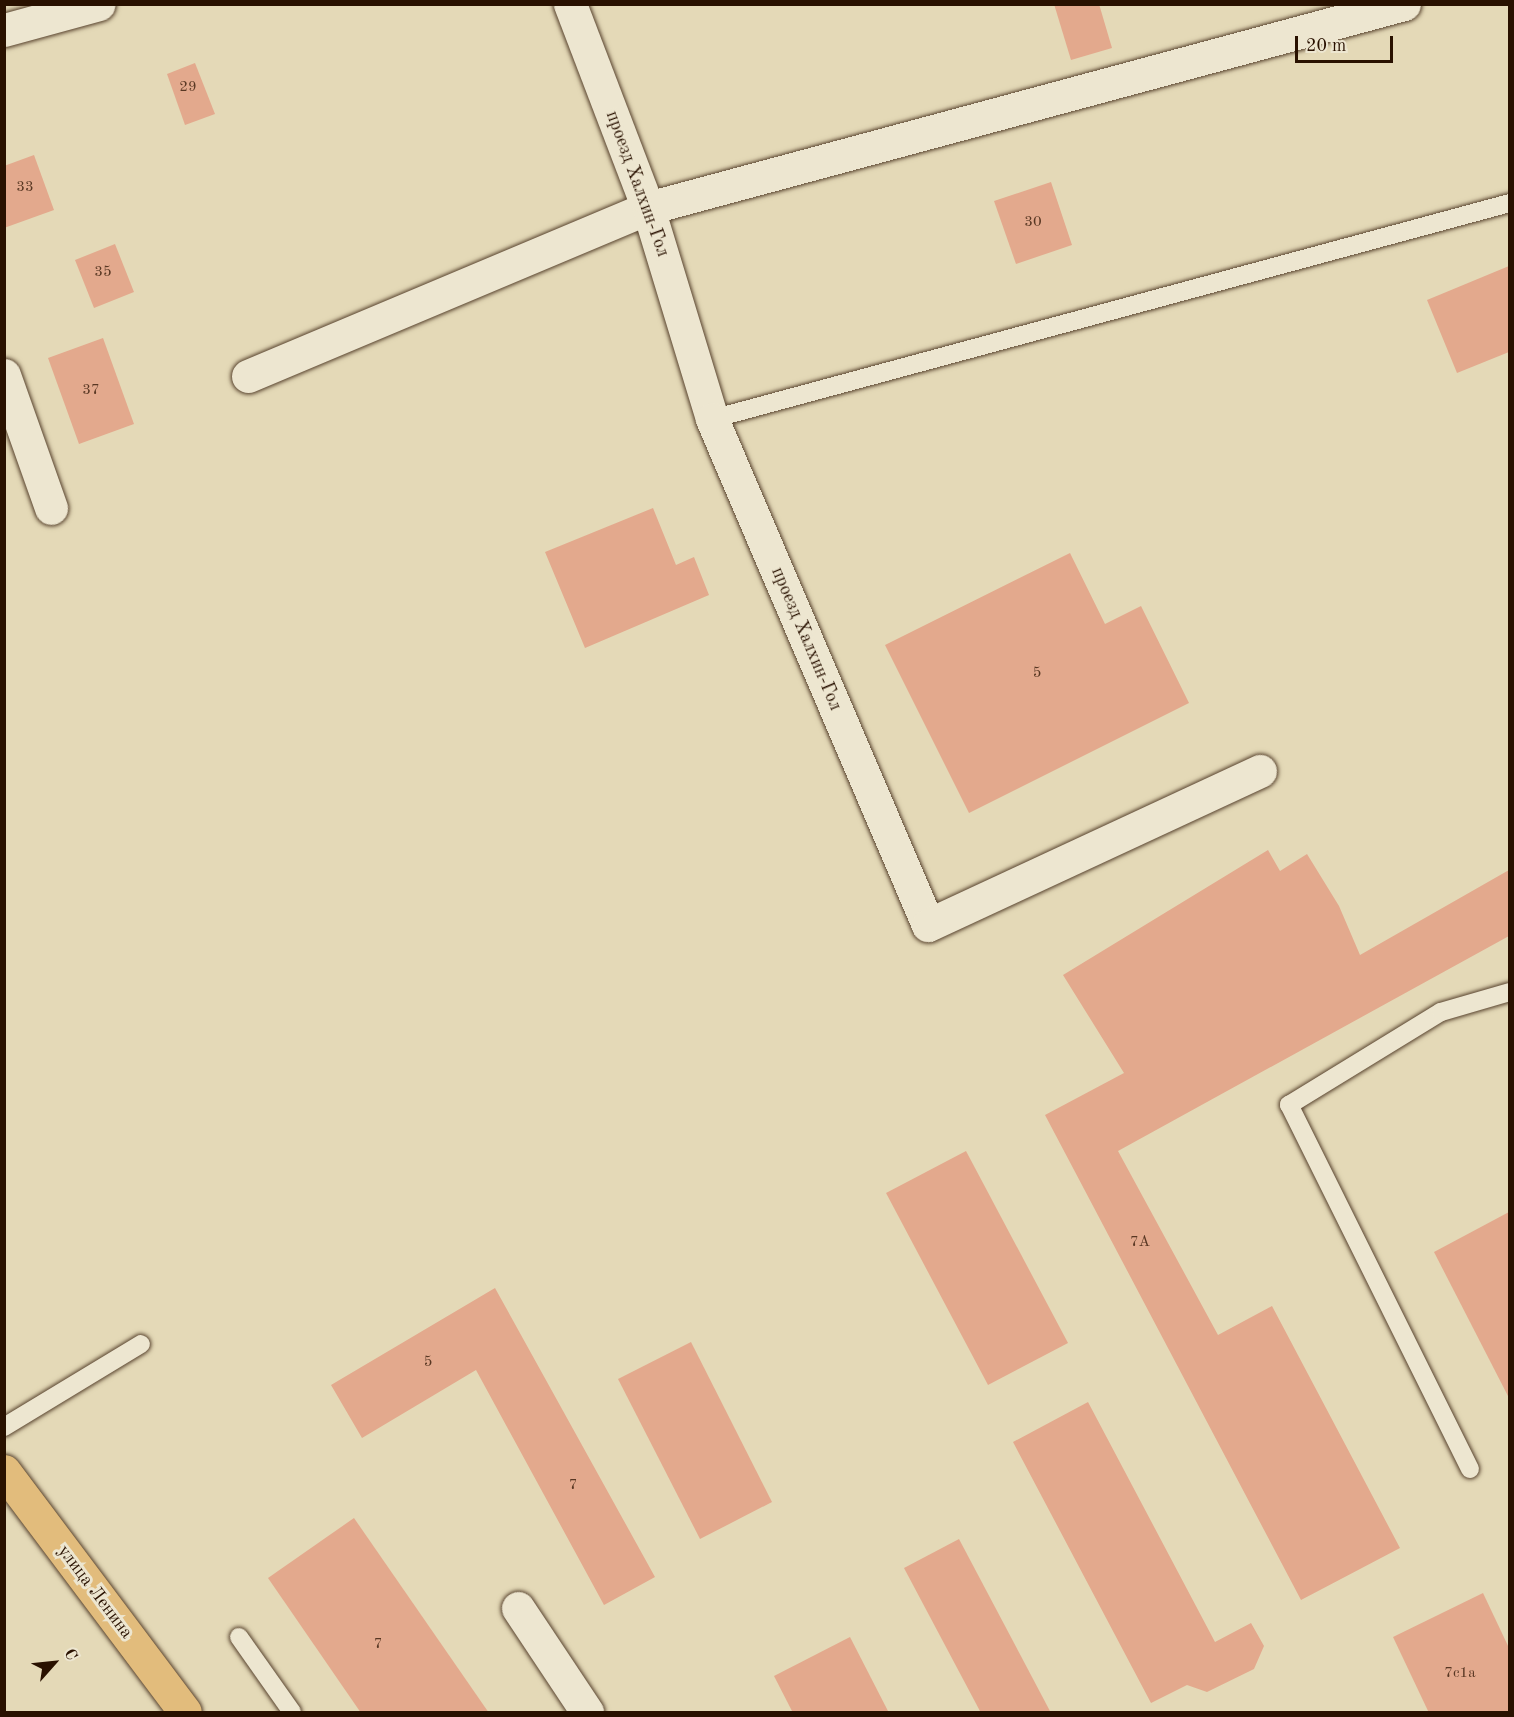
<!DOCTYPE html>
<meta charset="utf-8">
<style>
body{margin:0}
#map{position:relative;width:1514px;height:1717px;overflow:hidden;background:#e4d9b7;font-family:"Old Standard TT",serif}
div>[style]{position:absolute}
[style*='--x']{left:calc(var(--x)*1px);top:calc(var(--y)*1px);width:calc(var(--w)*1px);rotate:calc(var(--a)*1deg)}
.building>*{inset:0;background:#e3a98d}
.roads{filter:drop-shadow(0 0 2px #58432e) drop-shadow(0 0 2px #58432e)}
.lane>*{height:18px;margin:-9px;padding:0 9px;transform-origin:9px;border-radius:9px;background:#ede6d0}
.street>*{height:33px;margin:-16.5px;padding:0 16.5px;transform-origin:16.5px;border-radius:16.5px;background:#ede6d0}
.primary>*{height:33px;margin:-16.5px;padding:0 16.5px;transform-origin:16.5px;border-radius:16.5px;background:#e2bc7c}
span{translate:-50% -50%;white-space:nowrap;text-align:center;line-height:1.15;-webkit-text-stroke:6px #ede6d0;paint-order:stroke}
.number-label{font-size:15px;color:#583723}
.number-label span{-webkit-text-stroke-width:0}
.street-label{font-size:18px;color:#291100}
.frame{position:absolute;inset:0;border:6px solid #291100;pointer-events:none}
.north{position:absolute;left:24px;top:1633px;width:60px;height:60px;-webkit-text-stroke:4px #ede6d0;paint-order:stroke;rotate:63deg;font-size:16px;font-weight:700;line-height:24px;text-align:center;color:#291100}
.north::after{content:'';display:block;margin:auto;width:21px;height:27px;background:#291100;clip-path:polygon(50% 0,100% 100%,50% 72%,0 100%)}
.scale{position:absolute;left:1295px;top:36px;width:98px;height:27px;box-sizing:border-box;border:3px solid #291100;border-top:0;padding-left:8px;font-size:18px;line-height:21px;white-space:nowrap;color:#291100;-webkit-text-stroke:4px #ede6d0;paint-order:stroke}
</style>
<div id="map">
<div class="building">
<i style="clip-path:polygon(1054px 4px,1099px 4px,1112px 48px,1071px 60px)"></i>
<i style="clip-path:polygon(195px 63px,215px 114px,185px 125px,167px 74px)"></i>
<i style="clip-path:polygon(34px 155px,54px 210px,4px 228px,4px 166px)"></i>
<i style="clip-path:polygon(1051px 182px,1072px 245px,1016px 264px,994px 201px)"></i>
<i style="clip-path:polygon(115px 244px,134px 292px,94px 308px,75px 260px)"></i>
<i style="clip-path:polygon(1509px 266px,1509px 352px,1457px 373px,1427px 300px)"></i>
<i style="clip-path:polygon(103px 338px,134px 424px,79px 444px,48px 358px)"></i>
<i style="clip-path:polygon(653px 508px,676px 565px,694px 557px,709px 595px,585px 648px,545px 552px)"></i>
<i style="clip-path:polygon(1070px 553px,1105px 624px,1141px 606px,1189px 703px,969px 813px,885px 645px)"></i>
<i style="clip-path:polygon(1268px 850px,1280px 871px,1307px 854px,1339px 906px,1360px 955px,1509px 870px,1509px 936px,1118px 1151px,1218px 1335px,1272px 1306px,1400px 1548px,1301px 1600px,1045px 1115px,1124px 1073px,1063px 975px)"></i>
<i style="clip-path:polygon(966px 1151px,1068px 1343px,988px 1385px,886px 1193px)"></i>
<i style="clip-path:polygon(1509px 1212px,1509px 1398px,1434px 1252px)"></i>
<i style="clip-path:polygon(495px 1288px,655px 1577px,604px 1605px,476px 1370px,362px 1438px,331px 1385px)"></i>
<i style="clip-path:polygon(691px 1342px,772px 1502px,700px 1539px,618px 1379px)"></i>
<i style="clip-path:polygon(1088px 1402px,1215px 1642px,1251px 1623px,1264px 1646px,1254px 1669px,1207px 1692px,1187px 1685px,1151px 1703px,1013px 1442px)"></i>
<i style="clip-path:polygon(354px 1518px,489px 1713px,361px 1713px,268px 1578px)"></i>
<i style="clip-path:polygon(959px 1539px,1051px 1713px,981px 1713px,904px 1568px)"></i>
<i style="clip-path:polygon(1483px 1593px,1509px 1648px,1509px 1713px,1429px 1713px,1393px 1637px)"></i>
<i style="clip-path:polygon(850px 1637px,889px 1713px,793px 1713px,774px 1676px)"></i>
</div>
<div class="roads">
<div class="lane">
<i style="--x:712;--y:419;--w:827;--a:-15.15"></i>
<i style="--x:4;--y:1427;--w:160;--a:-31.2"></i>
<i style="--x:1470;--y:1469;--w:407;--a:-116.4"></i>
<i style="--x:1289;--y:1105;--w:178;--a:-31.5"></i>
<i style="--x:1441;--y:1012;--w:72;--a:-16.2"></i>
<i style="--x:239;--y:1637;--w:92;--a:54.8"></i>
</div>
<div class="street">
<i style="--x:570;--y:4;--w:218;--a:69.1"></i>
<i style="--x:648;--y:208;--w:220;--a:73.1"></i>
<i style="--x:712;--y:419;--w:550;--a:66.88"></i>
<i style="--x:928;--y:925;--w:366;--a:-24.9"></i>
<i style="--x:4;--y:30;--w:98;--a:-15.3"></i>
<i style="--x:4;--y:375;--w:141;--a:70.5"></i>
<i style="--x:248;--y:376;--w:434;--a:-22.8"></i>
<i style="--x:648;--y:208;--w:783;--a:-15.1"></i>
<i style="--x:518;--y:1608;--w:125;--a:56.4"></i>
</div>
<div class="primary">
<i style="--x:4;--y:1471;--w:301;--a:53.1"></i>
</div>
</div>
<div class="number-label">
<span style="left:188px;top:88px">29</span>
<span style="left:25px;top:188px">33</span>
<span style="left:1033px;top:223px">30</span>
<span style="left:103px;top:273px">35</span>
<span style="left:91px;top:391px">37</span>
<span style="left:1037px;top:674px">5</span>
<span style="left:1140px;top:1243px">7А</span>
<span style="left:428px;top:1363px">5</span>
<span style="left:573px;top:1486px">7</span>
<span style="left:378px;top:1645px">7</span>
<span style="left:1460px;top:1674px">7с1а</span>
</div>
<div class="street-label">
<span style="left:637px;top:184px;rotate:70deg">проезд Халхин-Гол</span>
<span style="left:806px;top:639px;rotate:67deg">проезд Халхин-Гол</span>
<span style="left:95px;top:1592px;rotate:53deg">улица Ленина</span>
</div>
<div class="frame"></div>
<div class="north">С</div>
<div class="scale">20 m</div>
</div>
